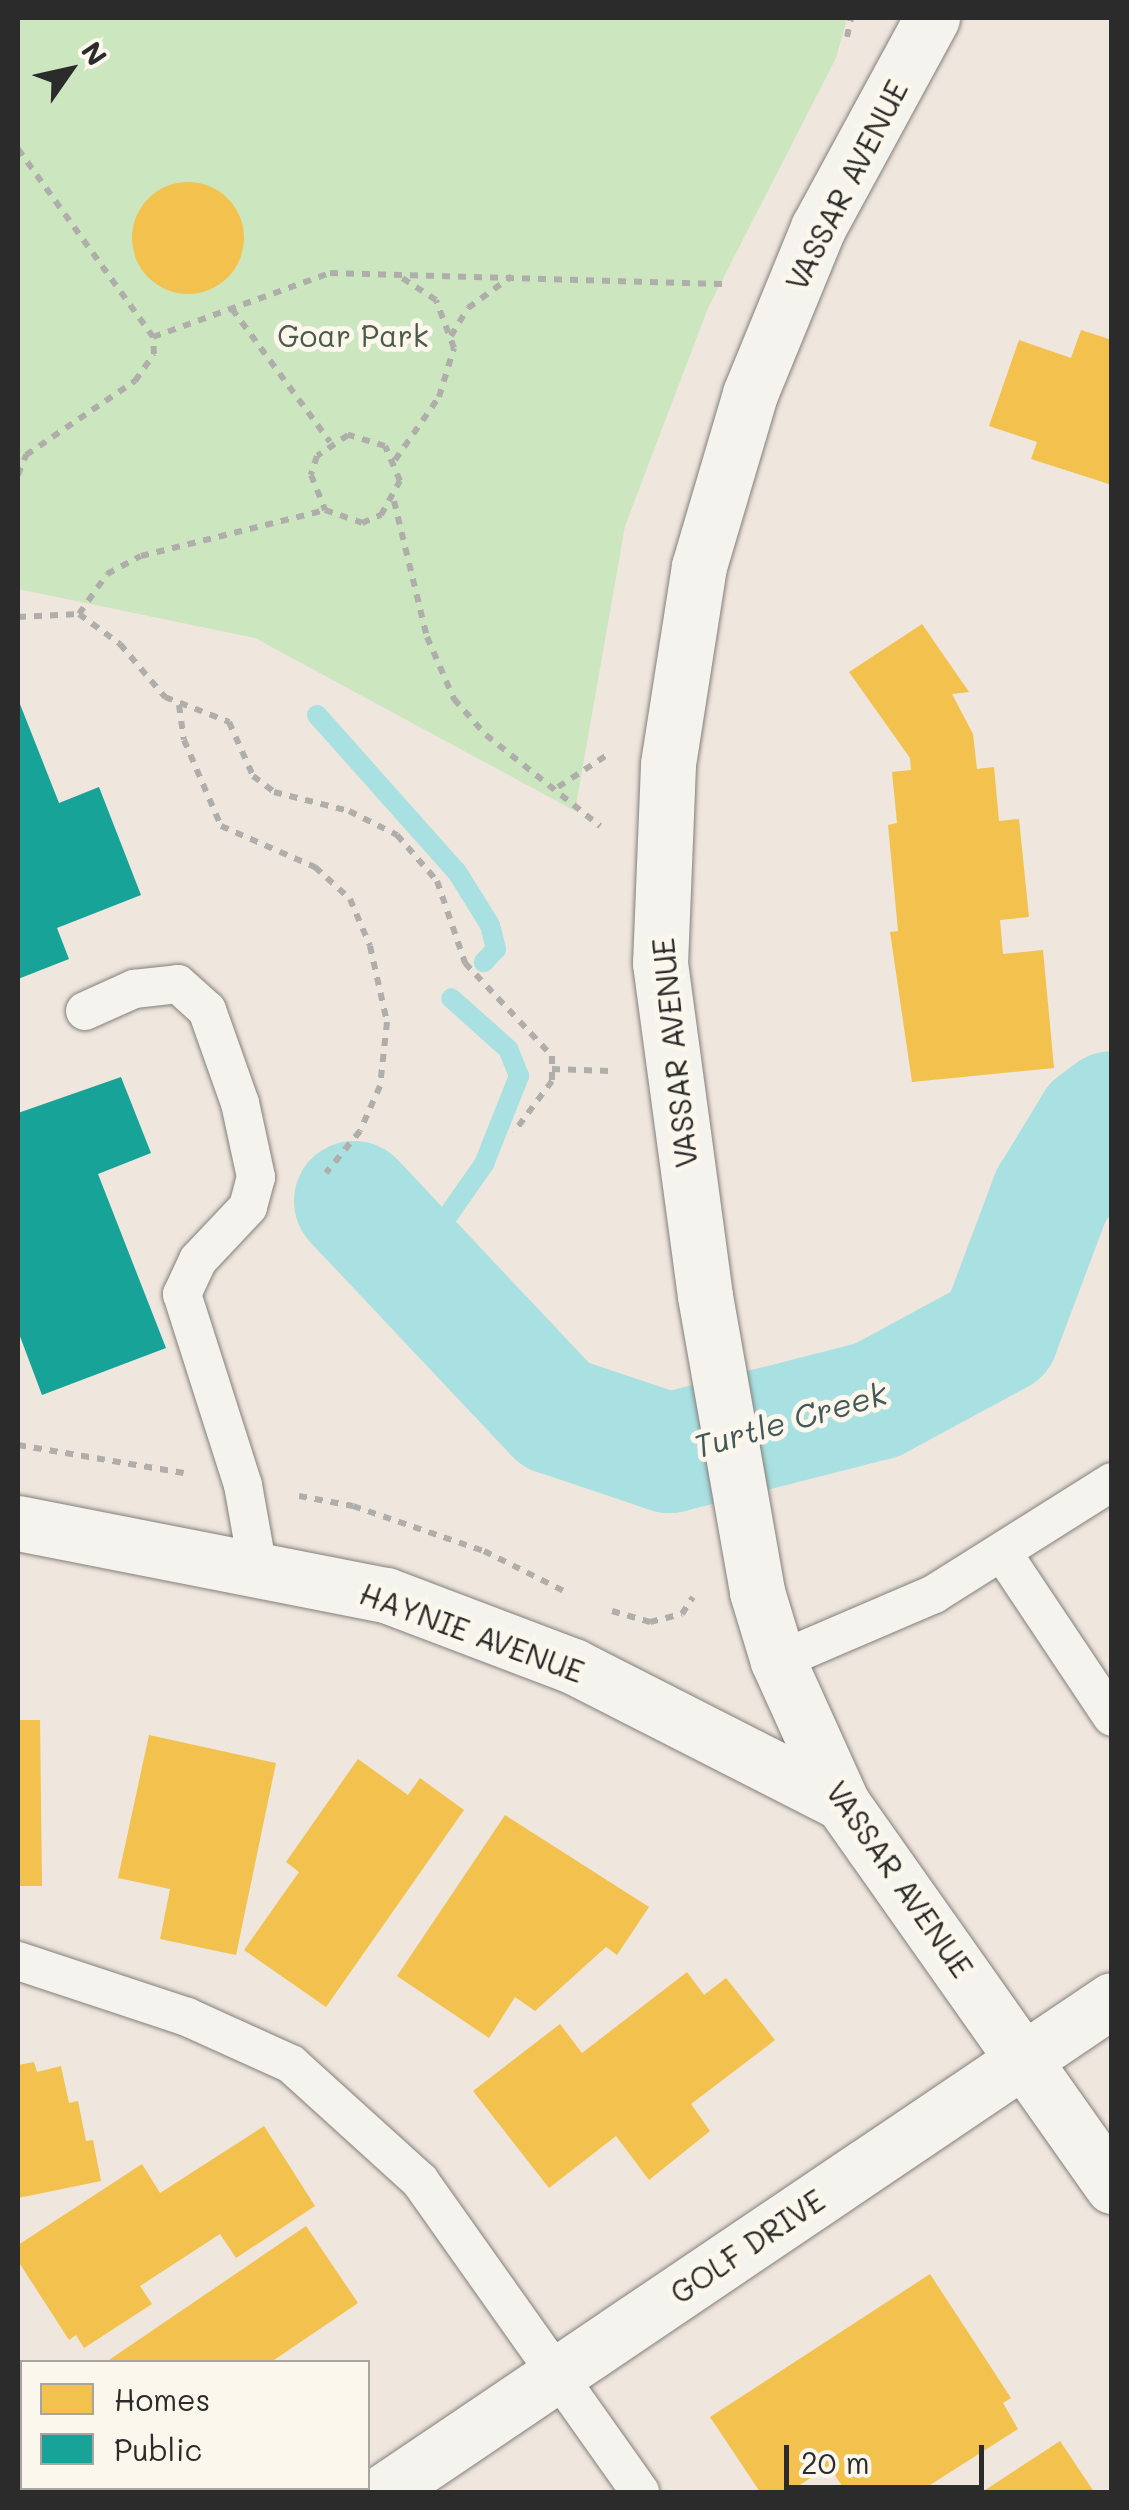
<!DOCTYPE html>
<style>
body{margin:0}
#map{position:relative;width:1129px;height:2510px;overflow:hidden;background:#efe6dd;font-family:Mali,sans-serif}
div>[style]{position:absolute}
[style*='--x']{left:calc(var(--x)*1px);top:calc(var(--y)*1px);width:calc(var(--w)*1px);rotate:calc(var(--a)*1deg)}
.green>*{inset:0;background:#cce6c0}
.homes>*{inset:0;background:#f2c14e}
.round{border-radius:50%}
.public>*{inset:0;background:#17a398}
.stream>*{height:20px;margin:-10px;padding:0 10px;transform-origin:10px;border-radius:10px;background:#a9e0e1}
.river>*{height:120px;margin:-60px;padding:0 60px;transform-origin:60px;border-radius:60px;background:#a9e0e1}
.path>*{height:6px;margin-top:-3px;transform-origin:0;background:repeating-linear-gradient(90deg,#b0aeab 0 8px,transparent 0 16px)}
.roads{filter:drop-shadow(0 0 2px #837f7b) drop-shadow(0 0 2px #837f7b)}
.lane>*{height:38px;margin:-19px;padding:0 19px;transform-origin:19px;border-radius:19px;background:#f5f3ee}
.street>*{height:55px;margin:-27.5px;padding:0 27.5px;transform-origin:27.5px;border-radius:27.5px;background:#f5f3ee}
span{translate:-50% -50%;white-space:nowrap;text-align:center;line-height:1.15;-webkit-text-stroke:10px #fbf7ec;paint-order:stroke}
.street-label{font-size:30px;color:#2b2b2b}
.park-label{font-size:30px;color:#4c5a4a}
.water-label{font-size:32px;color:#435859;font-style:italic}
.frame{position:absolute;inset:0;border:20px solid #2b2b2b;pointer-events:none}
.legend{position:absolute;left:20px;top:2360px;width:350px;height:130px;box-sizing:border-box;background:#fbf7ec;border:2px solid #a8a59f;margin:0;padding:12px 18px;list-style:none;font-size:30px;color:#2b2b2b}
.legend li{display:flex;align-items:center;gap:20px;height:50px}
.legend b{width:50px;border:2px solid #a8a59f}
.north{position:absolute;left:20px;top:20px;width:100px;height:100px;-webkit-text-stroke:8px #fbf7ec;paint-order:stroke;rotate:56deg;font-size:28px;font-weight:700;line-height:40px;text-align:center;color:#2b2b2b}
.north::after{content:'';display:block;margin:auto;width:35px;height:45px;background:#2b2b2b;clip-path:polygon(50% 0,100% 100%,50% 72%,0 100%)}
.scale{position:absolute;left:784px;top:2445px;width:200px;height:45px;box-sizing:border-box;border:5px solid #2b2b2b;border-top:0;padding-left:12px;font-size:30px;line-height:35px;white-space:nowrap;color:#2b2b2b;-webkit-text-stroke:8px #fbf7ec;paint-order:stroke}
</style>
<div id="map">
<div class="green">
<i style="clip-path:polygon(18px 18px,847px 18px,836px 58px,708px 308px,625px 526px,575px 811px,255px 638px,18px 589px)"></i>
</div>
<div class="homes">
<i class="round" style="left:132px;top:182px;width:112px;height:112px"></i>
<i style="clip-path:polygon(1081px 330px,1112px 340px,1112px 485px,1031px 459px,1037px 442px,989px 426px,1019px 340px,1071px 358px)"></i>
<i style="clip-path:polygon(922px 624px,969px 692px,952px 694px,973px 734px,977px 769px,994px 767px,999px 821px,1019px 819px,1029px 917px,1000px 920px,1003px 954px,1043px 950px,1054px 1068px,912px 1082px,890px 932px,898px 931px,888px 825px,897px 823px,892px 772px,911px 770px,910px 758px,849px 672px)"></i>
<i style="clip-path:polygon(18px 1720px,40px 1720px,42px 1886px,18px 1886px)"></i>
<i style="clip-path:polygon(149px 1735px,276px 1763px,236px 1955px,160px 1939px,170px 1889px,118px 1878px)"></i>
<i style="clip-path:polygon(358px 1759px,408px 1795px,420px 1778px,464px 1810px,326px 2007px,244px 1950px,299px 1872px,286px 1862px)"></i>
<i style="clip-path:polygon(505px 1815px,649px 1907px,617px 1955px,606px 1947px,535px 2011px,515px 1997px,489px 2038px,397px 1976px)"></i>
<i style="clip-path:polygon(687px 1972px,704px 1995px,726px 1978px,775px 2040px,691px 2104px,710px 2131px,649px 2180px,616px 2136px,549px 2188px,473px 2091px,560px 2024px,582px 2053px)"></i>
<i style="clip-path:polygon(34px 2062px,37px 2072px,61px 2066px,69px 2103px,78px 2101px,86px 2141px,93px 2140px,101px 2181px,18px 2198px,18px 2065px)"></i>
<i style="clip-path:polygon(264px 2126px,315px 2206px,236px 2258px,220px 2234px,140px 2286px,152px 2304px,84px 2348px,76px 2335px,69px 2340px,18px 2261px,18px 2245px,142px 2164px,160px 2193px)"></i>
<i style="clip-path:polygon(306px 2226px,358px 2303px,271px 2362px,106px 2362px)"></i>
<i style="clip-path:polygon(930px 2274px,1011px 2398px,1003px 2403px,1018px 2429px,919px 2492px,846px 2492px,829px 2466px,789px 2492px,760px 2492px,710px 2417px)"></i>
<i style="clip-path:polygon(1060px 2441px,1094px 2492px,982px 2492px)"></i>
</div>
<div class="public">
<i style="clip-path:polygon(18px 699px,59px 803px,99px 787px,141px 895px,57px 928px,69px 959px,18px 979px)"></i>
<i style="clip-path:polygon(121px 1077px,151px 1153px,98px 1174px,166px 1348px,42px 1395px,18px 1331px,18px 1113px)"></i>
</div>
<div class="stream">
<i style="--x:317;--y:715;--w:210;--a:48.3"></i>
<i style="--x:457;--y:872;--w:62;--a:58.1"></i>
<i style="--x:490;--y:925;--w:25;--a:76"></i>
<i style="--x:496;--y:949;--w:18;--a:133"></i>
<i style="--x:414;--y:1264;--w:122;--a:-55"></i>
<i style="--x:484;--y:1164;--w:95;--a:-68.3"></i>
<i style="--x:519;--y:1076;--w:29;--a:-112"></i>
<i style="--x:508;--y:1049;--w:76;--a:-138.2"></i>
</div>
<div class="river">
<i style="--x:354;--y:1201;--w:294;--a:46.7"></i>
<i style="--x:556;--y:1415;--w:119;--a:18.6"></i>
<i style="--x:669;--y:1453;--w:215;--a:-14.3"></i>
<i style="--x:877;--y:1400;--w:139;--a:-28.4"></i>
<i style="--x:999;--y:1334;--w:147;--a:-69.4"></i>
<i style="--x:1051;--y:1196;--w:84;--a:-58.6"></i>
<i style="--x:1095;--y:1124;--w:21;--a:-37"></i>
</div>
<div class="path">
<i style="--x:847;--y:37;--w:19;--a:-78"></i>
<i style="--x:18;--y:149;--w:231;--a:54.3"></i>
<i style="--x:153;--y:337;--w:188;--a:-19.9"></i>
<i style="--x:330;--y:273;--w:399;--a:1.6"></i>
<i style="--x:232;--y:309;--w:165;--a:53.6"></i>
<i style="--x:451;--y:336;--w:33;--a:-59"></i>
<i style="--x:468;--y:308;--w:54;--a:-36"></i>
<i style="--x:395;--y:460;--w:77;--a:-55.1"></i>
<i style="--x:439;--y:397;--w:51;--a:-73"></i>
<i style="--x:454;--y:348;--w:51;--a:-110.6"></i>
<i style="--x:436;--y:300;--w:44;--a:-147"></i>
<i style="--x:18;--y:475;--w:22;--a:-68"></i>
<i style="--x:26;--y:455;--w:132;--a:-34.2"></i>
<i style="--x:135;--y:381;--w:33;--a:-55"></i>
<i style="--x:154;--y:354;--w:17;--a:-93"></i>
<i style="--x:394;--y:501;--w:140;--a:76.4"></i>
<i style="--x:427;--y:637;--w:68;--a:66.5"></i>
<i style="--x:454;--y:699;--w:48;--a:48.4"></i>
<i style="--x:486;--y:735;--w:146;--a:38.6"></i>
<i style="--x:79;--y:614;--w:51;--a:36.2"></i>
<i style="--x:120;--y:644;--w:70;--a:49.7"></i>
<i style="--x:165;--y:697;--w:69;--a:21.3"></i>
<i style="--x:229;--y:722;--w:59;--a:66"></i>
<i style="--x:253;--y:776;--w:26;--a:37"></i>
<i style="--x:274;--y:792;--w:77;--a:14.2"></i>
<i style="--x:349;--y:811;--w:54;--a:26.6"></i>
<i style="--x:397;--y:835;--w:61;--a:49"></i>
<i style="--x:437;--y:881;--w:87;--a:71.1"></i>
<i style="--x:465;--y:963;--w:127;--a:46.9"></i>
<i style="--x:552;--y:1056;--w:25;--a:90"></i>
<i style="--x:552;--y:1081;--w:64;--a:126.7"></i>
<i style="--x:18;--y:617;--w:61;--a:-2.8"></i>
<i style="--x:79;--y:614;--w:49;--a:-55"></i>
<i style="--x:107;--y:574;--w:38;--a:-28"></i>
<i style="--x:141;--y:556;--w:190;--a:-14"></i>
<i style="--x:325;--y:510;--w:39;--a:19"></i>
<i style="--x:362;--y:523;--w:21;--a:-23"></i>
<i style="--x:381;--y:515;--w:39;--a:-61"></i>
<i style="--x:400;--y:481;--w:38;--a:-113"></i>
<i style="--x:385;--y:446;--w:39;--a:-163"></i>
<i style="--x:348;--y:435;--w:37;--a:146"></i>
<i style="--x:317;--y:456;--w:20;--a:108"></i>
<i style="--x:311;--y:475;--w:38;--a:68"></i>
<i style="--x:179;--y:705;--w:35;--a:82"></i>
<i style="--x:184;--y:740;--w:94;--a:66.7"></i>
<i style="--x:221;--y:826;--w:103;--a:23.6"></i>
<i style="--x:315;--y:867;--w:47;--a:42.4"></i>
<i style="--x:350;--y:899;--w:51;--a:66.9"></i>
<i style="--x:370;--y:946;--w:78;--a:77.4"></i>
<i style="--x:387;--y:1022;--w:64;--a:96.2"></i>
<i style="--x:380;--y:1086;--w:49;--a:114"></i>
<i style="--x:360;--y:1131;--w:54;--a:129"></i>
<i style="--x:558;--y:787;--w:59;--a:-33.1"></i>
<i style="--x:552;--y:1069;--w:58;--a:2"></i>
<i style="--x:18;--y:1445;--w:168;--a:9.6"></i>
<i style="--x:299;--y:1496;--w:55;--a:10.5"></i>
<i style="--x:353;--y:1506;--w:139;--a:19"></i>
<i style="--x:484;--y:1551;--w:94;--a:26.6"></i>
<i style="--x:612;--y:1611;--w:40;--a:16"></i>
<i style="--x:650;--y:1622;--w:33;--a:-14"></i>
<i style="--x:682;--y:1614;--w:20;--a:-57"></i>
</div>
<div class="roads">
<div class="lane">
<i style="--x:85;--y:1011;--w:54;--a:-24.2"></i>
<i style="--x:134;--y:989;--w:44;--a:-6.5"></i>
<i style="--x:178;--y:984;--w:39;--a:42"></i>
<i style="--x:207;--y:1010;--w:99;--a:70.5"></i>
<i style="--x:240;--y:1103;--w:76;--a:77.8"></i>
<i style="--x:256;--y:1177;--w:31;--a:105"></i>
<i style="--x:248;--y:1207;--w:73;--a:133.3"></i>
<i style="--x:198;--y:1260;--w:38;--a:115"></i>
<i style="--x:182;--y:1294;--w:201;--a:72.3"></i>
<i style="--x:243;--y:1485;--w:85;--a:79.9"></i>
<i style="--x:1002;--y:1552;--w:198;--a:56.3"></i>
<i style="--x:778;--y:1661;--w:170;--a:-23.2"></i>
<i style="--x:934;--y:1594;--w:210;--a:-32.2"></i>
<i style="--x:18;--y:1961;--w:178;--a:18.3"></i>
<i style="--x:187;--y:2017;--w:114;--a:24.3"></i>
<i style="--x:291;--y:2064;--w:174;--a:42.2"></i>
<i style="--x:420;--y:2181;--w:381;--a:54.7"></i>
</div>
<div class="street">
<i style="--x:932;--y:18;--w:239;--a:118.5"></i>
<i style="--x:818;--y:228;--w:179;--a:112.3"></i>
<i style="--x:750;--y:394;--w:179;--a:106.5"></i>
<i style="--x:699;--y:566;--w:201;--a:98.9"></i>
<i style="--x:668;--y:765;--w:198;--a:92.3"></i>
<i style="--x:660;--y:963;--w:336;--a:82.3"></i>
<i style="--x:705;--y:1296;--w:301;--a:80"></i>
<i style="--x:757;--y:1592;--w:72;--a:73.1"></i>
<i style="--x:778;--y:1661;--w:156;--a:65.7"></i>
<i style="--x:842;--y:1803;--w:469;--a:54.8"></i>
<i style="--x:18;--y:1523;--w:375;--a:11.1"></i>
<i style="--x:386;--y:1595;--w:200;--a:20.8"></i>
<i style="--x:573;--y:1666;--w:302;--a:27"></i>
<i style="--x:383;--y:2492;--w:879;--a:-34.02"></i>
</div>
</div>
<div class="street-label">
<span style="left:846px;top:185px;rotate:-63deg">VASSAR AVENUE</span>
<span style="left:674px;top:1053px;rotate:-96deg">VASSAR AVENUE</span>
<span style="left:472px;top:1632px;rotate:20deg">HAYNIE AVENUE</span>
<span style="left:900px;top:1879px;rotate:55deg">VASSAR AVENUE</span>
<span style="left:747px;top:2246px;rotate:-34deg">GOLF DRIVE</span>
</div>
<div class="park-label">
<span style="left:353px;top:335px">Goar Park</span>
</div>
<div class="water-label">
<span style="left:790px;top:1419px;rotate:-16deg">Turtle Creek</span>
</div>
<div class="frame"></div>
<ul class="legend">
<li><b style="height:28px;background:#f2c14e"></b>Homes</li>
<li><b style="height:28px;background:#17a398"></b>Public</li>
</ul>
<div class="north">N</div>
<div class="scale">20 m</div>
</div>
